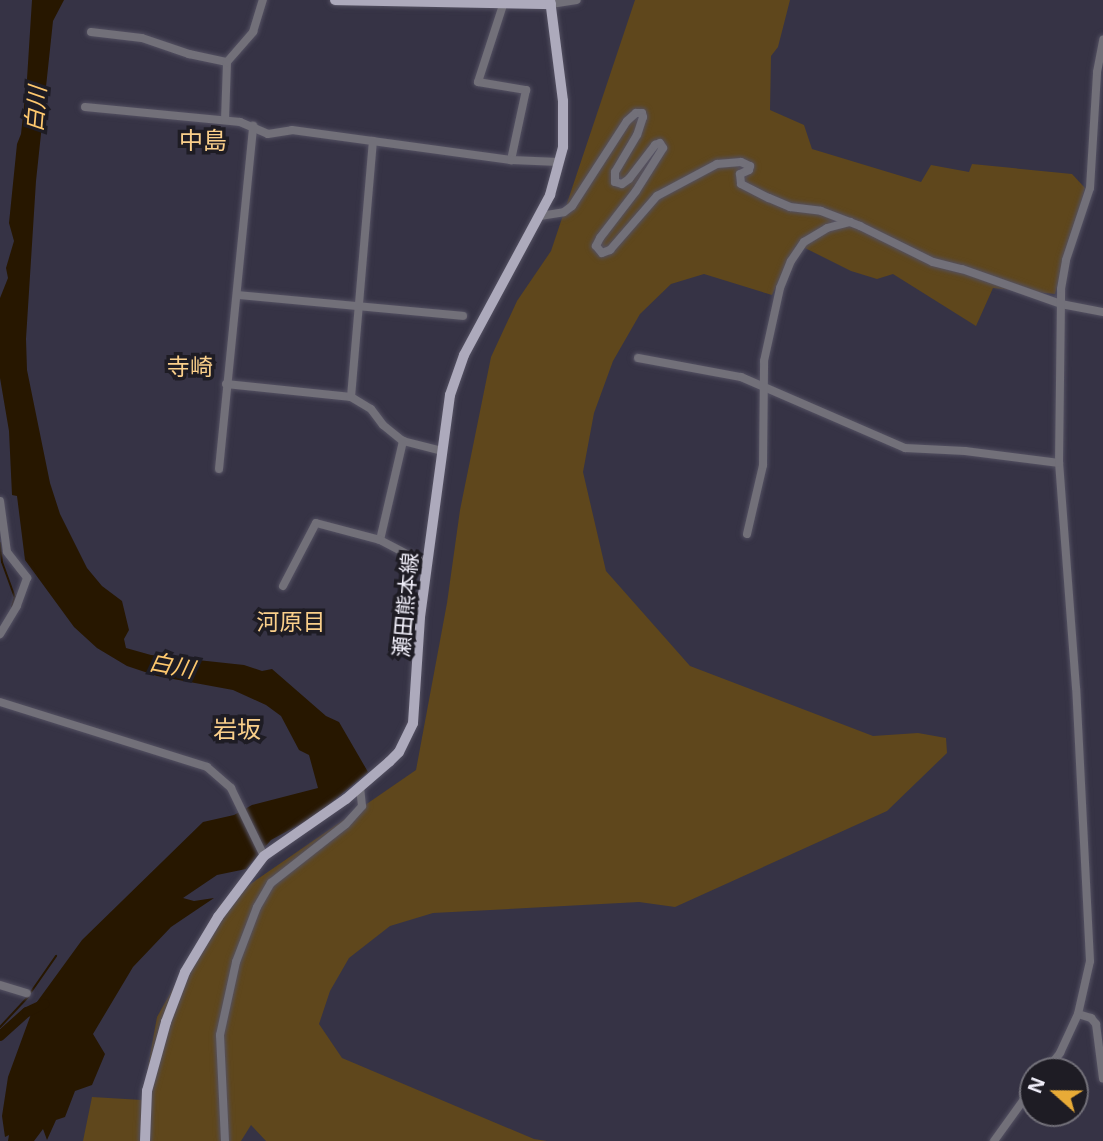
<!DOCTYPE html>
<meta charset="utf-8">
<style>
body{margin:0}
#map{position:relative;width:1103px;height:1141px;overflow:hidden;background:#363345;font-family:"Open Sans","Noto Sans JP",sans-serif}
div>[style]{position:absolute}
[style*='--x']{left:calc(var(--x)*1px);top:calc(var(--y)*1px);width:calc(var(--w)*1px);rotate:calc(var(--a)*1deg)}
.green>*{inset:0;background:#5f471c}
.water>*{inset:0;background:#271700}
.stream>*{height:2px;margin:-1px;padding:0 1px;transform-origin:1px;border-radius:1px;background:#271700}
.river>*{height:10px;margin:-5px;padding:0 5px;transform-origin:5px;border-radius:5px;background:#271700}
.roads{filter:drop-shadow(0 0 2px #545162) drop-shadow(0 0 2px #545162)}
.minor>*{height:8px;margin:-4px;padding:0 4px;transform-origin:4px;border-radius:4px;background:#727079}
.major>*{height:10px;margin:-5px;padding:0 5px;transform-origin:5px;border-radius:5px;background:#adaabc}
span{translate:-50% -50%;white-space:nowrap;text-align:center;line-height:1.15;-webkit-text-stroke:7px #1e1c24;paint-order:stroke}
.street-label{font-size:21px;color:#efedf8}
.water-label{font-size:23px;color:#fec86e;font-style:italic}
.neighbourhood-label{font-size:23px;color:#facf8a}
.quarter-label{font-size:24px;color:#facf8a}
.north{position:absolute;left:1019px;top:1057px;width:70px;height:70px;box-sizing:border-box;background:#1e1c24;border:2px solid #727079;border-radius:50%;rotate:291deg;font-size:19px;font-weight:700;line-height:28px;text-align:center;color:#efedf8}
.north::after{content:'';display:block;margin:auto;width:24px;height:32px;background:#e8ab37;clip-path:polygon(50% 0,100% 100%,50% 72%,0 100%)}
</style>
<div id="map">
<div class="green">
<i style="clip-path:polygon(635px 0,790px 0,778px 47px,771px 56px,770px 110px,804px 125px,812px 149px,921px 182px,931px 165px,969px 172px,972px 164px,1072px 174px,1085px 188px,1055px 294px,993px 288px,976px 326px,893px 274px,877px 279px,851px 271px,797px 244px,772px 295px,704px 274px,671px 284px,640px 314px,613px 361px,594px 413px,583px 472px,606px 571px,690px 666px,873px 736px,918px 733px,946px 738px,947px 753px,887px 811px,675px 907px,639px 902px,433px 913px,390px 926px,349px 958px,330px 991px,319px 1024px,342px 1058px,534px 1139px,547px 1141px,266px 1141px,251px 1125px,241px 1141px,83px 1141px,92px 1097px,142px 1100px,157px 1017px,220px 905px,416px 770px,447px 603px,460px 510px,491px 357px,517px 301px,551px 251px)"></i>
</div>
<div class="water">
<i style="clip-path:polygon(32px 0,64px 0,53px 21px,36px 181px,26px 339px,27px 370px,50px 483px,60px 514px,87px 568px,102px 586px,122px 601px,129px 630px,124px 639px,126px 648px,151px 655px,244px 665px,262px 671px,272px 669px,326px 716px,339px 722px,368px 772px,315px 816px,271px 840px,246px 869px,217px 875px,183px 898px,194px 901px,214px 898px,171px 927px,133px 967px,93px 1034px,105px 1054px,92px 1085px,75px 1091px,65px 1117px,56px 1120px,47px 1140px,43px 1129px,34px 1141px,8px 1141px,9px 1135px,5px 1137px,2px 1116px,8px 1077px,34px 1006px,82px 940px,203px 822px,234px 815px,252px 805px,318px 788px,309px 755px,299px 750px,281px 716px,266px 705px,233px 690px,157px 676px,127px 666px,97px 648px,74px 627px,25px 560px,17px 496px,12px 495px,9px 431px,0 378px,0 298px,8px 278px,6px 268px,14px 241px,9px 223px,17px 144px,21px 134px,27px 79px)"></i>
</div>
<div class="stream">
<i style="--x:0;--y:543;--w:19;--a:84"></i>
<i style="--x:2;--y:562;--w:37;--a:70"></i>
<i style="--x:15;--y:597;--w:10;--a:107"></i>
<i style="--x:31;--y:992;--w:44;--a:-55.2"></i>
<i style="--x:0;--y:1027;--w:41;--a:-47"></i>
</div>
<div class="river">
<i style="--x:0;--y:1036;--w:36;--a:-42"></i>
<i style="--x:27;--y:1012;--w:19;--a:-25"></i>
</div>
<div class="roads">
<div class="minor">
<i style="--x:551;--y:4;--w:26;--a:-9"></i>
<i style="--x:503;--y:5;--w:81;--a:108"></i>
<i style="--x:478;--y:82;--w:49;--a:9.5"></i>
<i style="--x:526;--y:90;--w:72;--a:102.1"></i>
<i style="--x:91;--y:32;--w:51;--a:6.7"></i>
<i style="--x:142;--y:38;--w:50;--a:18.8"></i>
<i style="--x:189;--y:54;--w:39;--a:12"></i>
<i style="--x:85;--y:107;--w:156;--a:5.5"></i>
<i style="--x:240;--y:122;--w:30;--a:23"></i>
<i style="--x:268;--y:134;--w:24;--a:-9"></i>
<i style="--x:292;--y:130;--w:221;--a:7.8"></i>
<i style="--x:511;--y:160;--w:48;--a:2.4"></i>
<i style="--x:225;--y:120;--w:58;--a:-88"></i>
<i style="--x:227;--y:62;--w:40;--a:-49"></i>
<i style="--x:253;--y:32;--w:34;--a:-73"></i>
<i style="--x:540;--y:216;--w:24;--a:-9"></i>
<i style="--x:564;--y:212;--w:10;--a:-37"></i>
<i style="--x:572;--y:206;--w:101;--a:-57.1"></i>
<i style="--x:627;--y:121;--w:12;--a:-42"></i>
<i style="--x:636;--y:113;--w:6;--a:0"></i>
<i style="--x:642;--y:113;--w:4;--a:76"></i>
<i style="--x:643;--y:117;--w:19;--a:108"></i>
<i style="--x:637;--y:135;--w:43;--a:120.7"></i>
<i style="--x:615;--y:172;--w:10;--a:90"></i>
<i style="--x:615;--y:182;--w:7;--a:16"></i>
<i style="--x:622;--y:184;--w:9;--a:-36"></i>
<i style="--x:629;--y:179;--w:43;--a:-52.6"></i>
<i style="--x:655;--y:145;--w:5;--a:-22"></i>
<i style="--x:660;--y:143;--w:6;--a:59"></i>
<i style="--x:663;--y:148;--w:51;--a:122.1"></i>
<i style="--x:636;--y:191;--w:59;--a:127.5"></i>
<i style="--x:600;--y:238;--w:9;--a:117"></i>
<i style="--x:596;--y:246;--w:9;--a:49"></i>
<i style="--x:602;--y:253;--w:9;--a:-21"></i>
<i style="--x:610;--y:250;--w:72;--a:-49"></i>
<i style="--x:657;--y:196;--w:68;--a:-28.1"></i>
<i style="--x:717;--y:164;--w:24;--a:-5"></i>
<i style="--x:741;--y:162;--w:10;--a:24"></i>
<i style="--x:750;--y:166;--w:4;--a:104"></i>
<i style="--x:749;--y:170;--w:10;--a:156"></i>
<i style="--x:740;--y:174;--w:10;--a:84"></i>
<i style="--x:741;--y:184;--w:31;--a:27"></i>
<i style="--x:769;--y:198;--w:23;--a:23"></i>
<i style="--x:790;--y:207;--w:31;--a:7"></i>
<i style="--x:821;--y:211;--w:42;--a:21"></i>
<i style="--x:860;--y:226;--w:81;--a:26.3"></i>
<i style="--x:933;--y:262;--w:30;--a:14"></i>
<i style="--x:962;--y:269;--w:105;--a:19.5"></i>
<i style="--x:1061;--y:304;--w:43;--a:10.8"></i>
<i style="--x:238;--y:295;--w:226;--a:5.3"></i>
<i style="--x:638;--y:358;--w:105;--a:10.5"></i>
<i style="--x:741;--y:377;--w:179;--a:23.4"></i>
<i style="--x:905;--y:448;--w:60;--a:2.9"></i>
<i style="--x:965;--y:451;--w:95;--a:7.3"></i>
<i style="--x:226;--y:384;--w:126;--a:5.9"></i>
<i style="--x:351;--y:397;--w:23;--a:31"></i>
<i style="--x:371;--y:409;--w:20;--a:53"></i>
<i style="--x:383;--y:425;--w:26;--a:39"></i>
<i style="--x:403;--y:441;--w:40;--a:14.4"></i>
<i style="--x:351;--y:397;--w:257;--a:-85.1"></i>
<i style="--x:219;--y:469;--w:345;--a:-84.3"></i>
<i style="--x:0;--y:501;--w:51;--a:82.2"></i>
<i style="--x:7;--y:552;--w:33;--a:52"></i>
<i style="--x:27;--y:578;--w:30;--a:110"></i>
<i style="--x:17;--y:606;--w:33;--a:121"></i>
<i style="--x:747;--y:534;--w:71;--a:-76.9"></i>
<i style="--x:763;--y:465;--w:104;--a:-89.4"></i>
<i style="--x:764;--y:361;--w:75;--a:-77.6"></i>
<i style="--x:780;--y:288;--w:29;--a:-68"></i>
<i style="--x:791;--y:261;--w:23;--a:-56"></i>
<i style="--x:804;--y:242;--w:27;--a:-31"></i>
<i style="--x:827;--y:228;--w:24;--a:-15"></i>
<i style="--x:380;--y:540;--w:102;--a:-76.9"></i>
<i style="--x:283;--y:586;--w:71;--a:-62.4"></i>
<i style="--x:316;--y:523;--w:66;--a:14.9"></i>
<i style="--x:380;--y:540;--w:52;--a:27.6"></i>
<i style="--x:0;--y:702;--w:217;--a:17.4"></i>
<i style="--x:207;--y:767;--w:32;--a:41"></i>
<i style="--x:231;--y:788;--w:76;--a:64.1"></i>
<i style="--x:0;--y:985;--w:28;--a:17"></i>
<i style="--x:1078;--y:1014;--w:14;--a:17"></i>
<i style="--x:1091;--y:1018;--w:8;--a:50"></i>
<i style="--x:1096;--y:1024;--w:55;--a:82.7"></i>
<i style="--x:1046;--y:1071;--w:23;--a:-52"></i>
<i style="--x:1060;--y:1053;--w:43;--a:-65.2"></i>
<i style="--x:1078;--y:1014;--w:54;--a:-77.2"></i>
<i style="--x:1090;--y:961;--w:273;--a:-92.9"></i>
<i style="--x:1076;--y:688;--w:226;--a:-94.3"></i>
<i style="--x:1059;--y:463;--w:174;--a:-89.3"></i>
<i style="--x:1061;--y:289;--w:29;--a:-80"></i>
<i style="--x:1066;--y:260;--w:76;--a:-71.6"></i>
<i style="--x:1090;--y:188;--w:116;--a:-86.5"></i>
<i style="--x:1097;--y:72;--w:33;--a:-79"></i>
<i style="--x:225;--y:1141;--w:106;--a:-92.7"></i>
<i style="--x:220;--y:1035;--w:75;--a:-77.6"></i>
<i style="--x:236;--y:962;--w:59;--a:-69.1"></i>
<i style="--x:257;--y:907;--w:28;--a:-60"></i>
<i style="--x:271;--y:883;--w:95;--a:-38.2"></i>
<i style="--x:346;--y:824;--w:24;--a:-48"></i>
<i style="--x:362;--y:806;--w:19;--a:-96"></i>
<i style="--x:994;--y:1141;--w:67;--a:-54.2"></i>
</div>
<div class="major">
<i style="--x:335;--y:0;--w:216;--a:1.1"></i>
<i style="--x:145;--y:1141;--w:50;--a:-87.7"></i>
<i style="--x:147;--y:1091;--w:72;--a:-74.6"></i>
<i style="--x:166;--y:1022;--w:53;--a:-69.2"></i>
<i style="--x:185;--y:972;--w:64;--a:-59"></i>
<i style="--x:218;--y:917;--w:76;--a:-53"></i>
<i style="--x:264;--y:856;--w:100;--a:-34.8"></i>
<i style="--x:346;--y:799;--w:57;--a:-40.7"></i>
<i style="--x:389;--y:762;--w:14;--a:-45"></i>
<i style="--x:399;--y:752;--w:32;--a:-64"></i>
<i style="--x:413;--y:723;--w:106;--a:-86.2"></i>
<i style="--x:420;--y:617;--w:224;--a:-82.3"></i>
<i style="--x:450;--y:395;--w:42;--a:-70.7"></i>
<i style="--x:464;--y:355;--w:182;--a:-61.7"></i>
<i style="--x:550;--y:195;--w:50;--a:-74.8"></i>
<i style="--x:563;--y:147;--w:46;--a:-90"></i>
<i style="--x:563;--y:101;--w:102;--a:-97.3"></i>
</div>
</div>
<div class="street-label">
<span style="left:405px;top:605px;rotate:-85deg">瀬田熊本線</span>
</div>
<div class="water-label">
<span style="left:35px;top:109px;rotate:-85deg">白川</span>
<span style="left:172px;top:665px;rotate:11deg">白川</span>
</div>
<div class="neighbourhood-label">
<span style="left:190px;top:366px">寺崎</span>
<span style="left:291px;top:621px">河原目</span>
</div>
<div class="quarter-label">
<span style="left:203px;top:140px">中島</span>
<span style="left:237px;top:729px">岩坂</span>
</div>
<div class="north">N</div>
</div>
